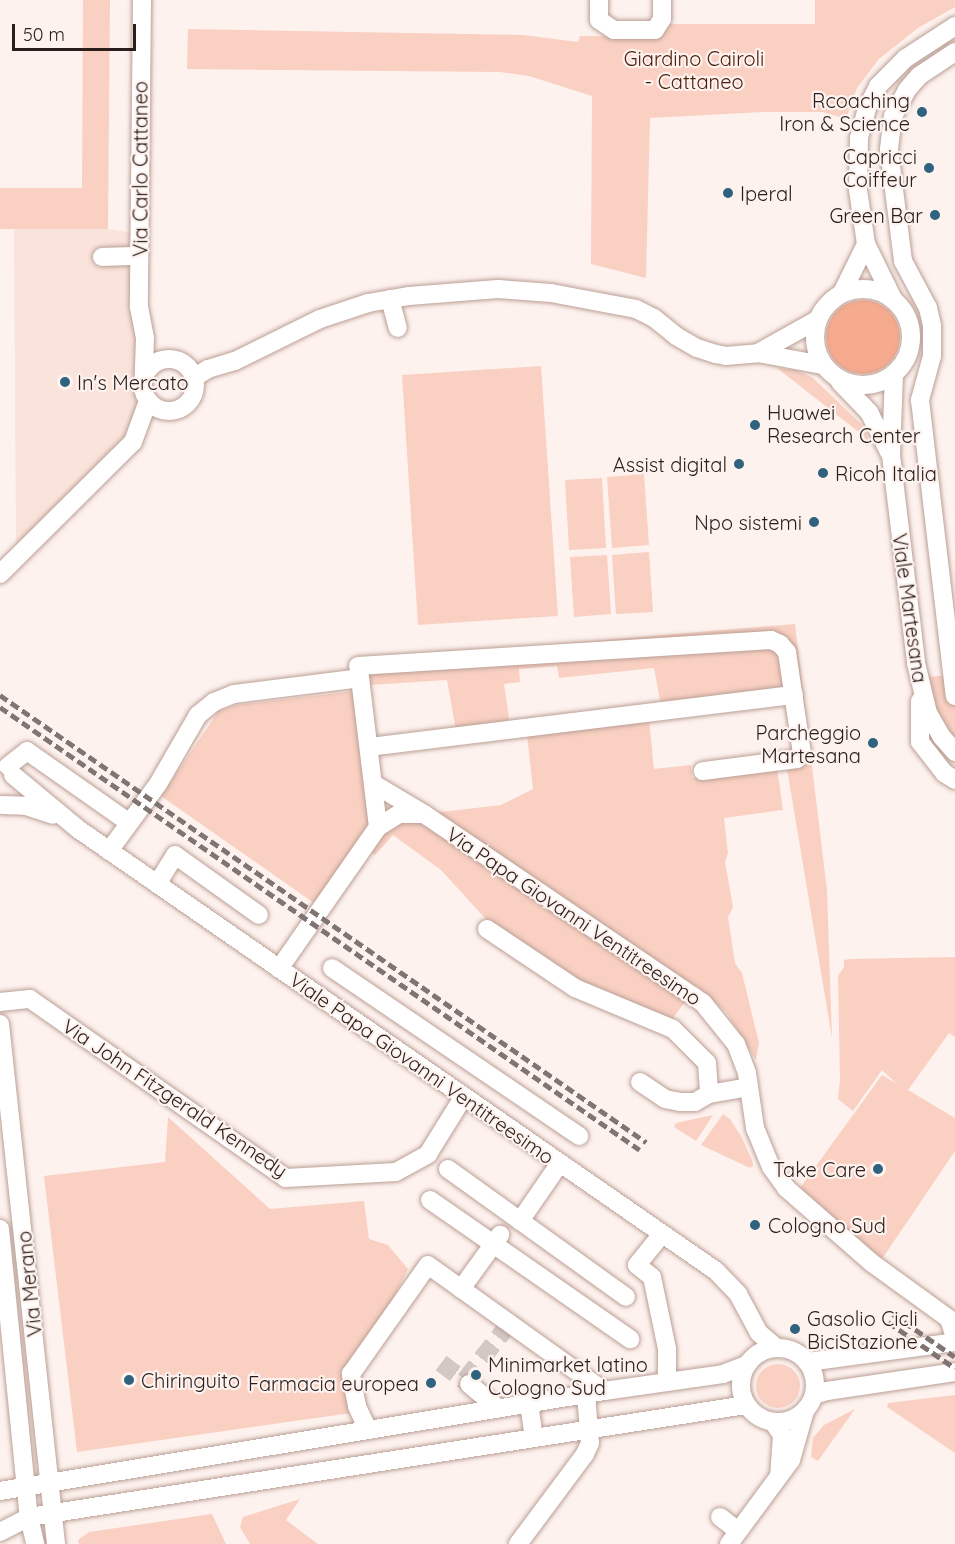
<!DOCTYPE html>
<style>
body{margin:0}
#map{position:relative;width:955px;height:1544px;overflow:hidden;background:#fef2ee;font-family:Quicksand,sans-serif}
div>[style]{position:absolute}
[style*='--x']{left:calc(var(--x)*1px);top:calc(var(--y)*1px);width:calc(var(--w)*1px);rotate:calc(var(--a)*1deg)}
.built>*{inset:0;background:#fae3db}
.green>*{inset:0;background:#f9d0c2}
.round{border-radius:50%}
.forest>*{inset:0;background:#f6ab8f}
.minor-tunnel>*{height:18px;margin-top:-9px;transform-origin:0;background:repeating-linear-gradient(90deg,#d3c8c4 0 18px,transparent 0 27px)}
.roads{filter:drop-shadow(0 0 2px #ba9f95) drop-shadow(0 0 2px #ba9f95)}
.minor>*{height:18px;margin:-9px;padding:0 9px;transform-origin:9px;border-radius:9px;background:#fff}
.minor>.ring{margin:-9px;padding:0;box-sizing:content-box;background:none;border:18px solid #fff;border-radius:50%}
.rail>*{height:4.5px;margin-top:-2.25px;transform-origin:0;background:repeating-linear-gradient(90deg,#807572 0 9px,transparent 0 13.5px)}
.dots>*{width:16px;height:16px;translate:-50% -50%;box-sizing:border-box;border:3px solid #fef2ee;border-radius:50%}
span{translate:-50% -50%;white-space:nowrap;text-align:center;line-height:1.15;-webkit-text-stroke:4.5px #fef2ee;paint-order:stroke}
.park-label{font-size:20px;color:#4a1b08}
.poi-label{font-size:20px;color:#291e1b}
.right{translate:-100% -50%;text-align:right}
.left{translate:0 -50%;text-align:left}
.street-label{font-size:20px;color:#291e1b}
.scale{position:absolute;left:12px;top:24px;width:124px;height:27px;box-sizing:border-box;border:3px solid #291e1b;border-top:0;padding-left:8px;font-size:18px;line-height:21px;white-space:nowrap;color:#291e1b;-webkit-text-stroke:4px #fef2ee;paint-order:stroke}
</style>
<div id="map">
<div class="built">
<i style="clip-path:polygon(14px 229px,108px 229px,141px 234px,144px 394px,142px 423px,26px 550px,16px 542px)"></i>
</div>
<div class="green">
<i style="clip-path:polygon(83px 0,110px 0,108px 229px,0 229px,0 188px,82px 188px)"></i>
<i style="clip-path:polygon(815px 0,955px 0,955px 7px,918px 28px,879px 59px,857px 88px,846px 119px,823px 112px,763px 112px,650px 118px,646px 278px,591px 264px,592px 96px,529px 76px,500px 72px,187px 69px,188px 29px,523px 35px,578px 42px,580px 36px,659px 37px,669px 24px,815px 24px)"></i>
<i style="clip-path:polygon(541px 366px,558px 616px,418px 625px,402px 375px)"></i>
<i style="clip-path:polygon(777px 368px,796px 370px,813px 378px,860px 423px,866px 432px,870px 444px,867px 446px,861px 443px,865px 437px)"></i>
<i style="clip-path:polygon(644px 474px,649px 545px,612px 548px,607px 477px)"></i>
<i style="clip-path:polygon(602px 478px,606px 548px,569px 550px,565px 480px)"></i>
<i style="clip-path:polygon(649px 552px,653px 612px,616px 614px,612px 555px)"></i>
<i style="clip-path:polygon(607px 555px,611px 614px,574px 617px,570px 557px)"></i>
<i style="clip-path:polygon(795px 624px,827px 891px,832px 1038px,787px 769px,797px 767px,790px 690px,661px 706px,654px 668px,559px 678px,557px 666px,519px 669px,520px 682px,504px 684px,510px 725px,456px 730px,447px 680px,369px 685px,368px 660px)"></i>
<i style="clip-path:polygon(952px 675px,955px 696px,955px 752px,942px 737px,927px 677px)"></i>
<i style="clip-path:polygon(356px 691px,372px 824px,314px 903px,161px 796px,218px 712px,236px 705px)"></i>
<i style="clip-path:polygon(649px 719px,654px 769px,691px 765px,692px 778px,777px 767px,783px 810px,724px 818px,728px 853px,725px 862px,733px 907px,728px 917px,735px 963px,742px 973px,759px 1043px,756px 1060px,726px 1012px,697px 986px,670px 1022px,567px 979px,494px 928px,441px 870px,393px 835px,375px 855px,369px 851px,384px 830px,424px 814px,501px 805px,533px 789px,527px 735px)"></i>
<i style="clip-path:polygon(955px 957px,955px 1037px,949px 1033px,908px 1090px,955px 1118px,955px 1151px,882px 1259px,800px 1188px,882px 1075px,897px 1084px,882px 1070px,853px 1111px,838px 1099px,840px 1079px,838px 976px,844px 967px,844px 960px,850px 959px)"></i>
<i style="clip-path:polygon(723px 1114px,730px 1119px,741px 1136px,752px 1160px,753px 1166px,750px 1168px,701px 1145px)"></i>
<i style="clip-path:polygon(713px 1115px,696px 1141px,674px 1127px,676px 1123px)"></i>
<i style="clip-path:polygon(168px 1117px,270px 1209px,364px 1201px,369px 1239px,388px 1245px,408px 1269px,391px 1304px,352px 1366px,358px 1412px,77px 1452px,44px 1176px,165px 1162px)"></i>
<i class="round" style="left:756px;top:1364px;width:44px;height:44px"></i>
<i style="clip-path:polygon(955px 1395px,955px 1453px,887px 1407px,888px 1403px)"></i>
<i style="clip-path:polygon(855px 1409px,818px 1461px,811px 1457px,813px 1438px,824px 1425px)"></i>
<i style="clip-path:polygon(300px 1499px,286px 1520px,318px 1544px,250px 1544px,240px 1527px,243px 1517px)"></i>
<i style="clip-path:polygon(212px 1514px,226px 1544px,79px 1544px,78px 1540px,89px 1532px)"></i>
</div>
<div class="forest">
<i class="round" style="left:826px;top:300px;width:74px;height:74px"></i>
</div>
<div class="minor-tunnel">
<i style="--x:441;--y:1363;--w:35;--a:37"></i>
<i style="--x:465;--y:1380;--w:65;--a:-51.9"></i>
</div>
<div class="roads">
<div class="minor">
<i style="--x:142;--y:0;--w:307;--a:90.6"></i>
<i style="--x:139;--y:307;--w:32;--a:79"></i>
<i style="--x:145;--y:338;--w:38;--a:92"></i>
<i style="--x:599;--y:0;--w:20;--a:90"></i>
<i style="--x:599;--y:20;--w:18;--a:34"></i>
<i style="--x:614;--y:30;--w:41;--a:0"></i>
<i style="--x:655;--y:30;--w:13;--a:-58"></i>
<i style="--x:662;--y:19;--w:19;--a:-90"></i>
<i style="--x:955;--y:52;--w:43;--a:146.3"></i>
<i style="--x:919;--y:76;--w:18;--a:131"></i>
<i style="--x:907;--y:90;--w:30;--a:118"></i>
<i style="--x:893;--y:116;--w:34;--a:97"></i>
<i style="--x:889;--y:150;--w:112;--a:82.8"></i>
<i style="--x:903;--y:261;--w:53;--a:62"></i>
<i style="--x:928;--y:308;--w:18;--a:77"></i>
<i style="--x:932;--y:326;--w:30;--a:90"></i>
<i style="--x:932;--y:356;--w:46;--a:105.3"></i>
<i style="--x:920;--y:400;--w:298;--a:83.3"></i>
<i style="--x:102;--y:257;--w:37;--a:-2"></i>
<i class="ring" style="left:815px;top:289px;width:78px;height:78px"></i>
<i style="--x:842;--y:293;--w:55;--a:-63.9"></i>
<i style="--x:390;--y:299;--w:30;--a:75"></i>
<i style="--x:893;--y:299;--w:61;--a:-116.1"></i>
<i style="--x:866;--y:244;--w:55;--a:-98.4"></i>
<i style="--x:858;--y:190;--w:52;--a:-88.9"></i>
<i style="--x:859;--y:138;--w:31;--a:-75"></i>
<i style="--x:867;--y:108;--w:25;--a:-63"></i>
<i style="--x:878;--y:86;--w:40;--a:-45"></i>
<i style="--x:906;--y:58;--w:59;--a:-33.1"></i>
<i style="--x:758;--y:353;--w:68;--a:-29.2"></i>
<i class="ring" style="left:143px;top:359px;width:34px;height:34px"></i>
<i style="--x:894;--y:374;--w:81;--a:92.1"></i>
<i style="--x:891;--y:455;--w:209;--a:83.1"></i>
<i style="--x:916;--y:663;--w:51;--a:76.5"></i>
<i style="--x:928;--y:713;--w:28;--a:60"></i>
<i style="--x:942;--y:737;--w:20;--a:49"></i>
<i style="--x:195;--y:377;--w:15;--a:-32"></i>
<i style="--x:208;--y:369;--w:28;--a:-17"></i>
<i style="--x:235;--y:361;--w:95;--a:-26.3"></i>
<i style="--x:320;--y:319;--w:51;--a:-18.4"></i>
<i style="--x:368;--y:303;--w:42;--a:-9.7"></i>
<i style="--x:409;--y:296;--w:89;--a:-4.5"></i>
<i style="--x:498;--y:289;--w:53;--a:4.3"></i>
<i style="--x:551;--y:293;--w:86;--a:10.7"></i>
<i style="--x:636;--y:309;--w:20;--a:27"></i>
<i style="--x:654;--y:318;--w:28;--a:39"></i>
<i style="--x:676;--y:336;--w:24;--a:30"></i>
<i style="--x:697;--y:348;--w:20;--a:18"></i>
<i style="--x:716;--y:354;--w:10;--a:11"></i>
<i style="--x:726;--y:356;--w:32;--a:-5"></i>
<i style="--x:758;--y:353;--w:65;--a:10.6"></i>
<i style="--x:840;--y:382;--w:42;--a:46"></i>
<i style="--x:869;--y:412;--w:45;--a:63.4"></i>
<i style="--x:0;--y:574;--w:187;--a:-44.8"></i>
<i style="--x:133;--y:442;--w:44;--a:-69.9"></i>
<i style="--x:358;--y:666;--w:414;--a:-3.6"></i>
<i style="--x:771;--y:640;--w:10;--a:24"></i>
<i style="--x:780;--y:644;--w:11;--a:49"></i>
<i style="--x:787;--y:652;--w:103;--a:81.6"></i>
<i style="--x:802;--y:754;--w:7;--a:135"></i>
<i style="--x:797;--y:759;--w:95;--a:172.7"></i>
<i style="--x:920;--y:701;--w:41;--a:90"></i>
<i style="--x:920;--y:742;--w:39;--a:52"></i>
<i style="--x:944;--y:773;--w:13;--a:32"></i>
<i style="--x:369;--y:747;--w:428;--a:-7"></i>
<i style="--x:8;--y:766;--w:24;--a:-38"></i>
<i style="--x:27;--y:751;--w:123;--a:35.1"></i>
<i style="--x:13;--y:775;--w:85;--a:39.7"></i>
<i style="--x:78;--y:829;--w:776;--a:34.71"></i>
<i style="--x:716;--y:1271;--w:32;--a:46"></i>
<i style="--x:738;--y:1294;--w:44;--a:61.7"></i>
<i style="--x:759;--y:1333;--w:23;--a:40"></i>
<i style="--x:374;--y:784;--w:58;--a:31"></i>
<i style="--x:424;--y:814;--w:337;--a:34.1"></i>
<i style="--x:703;--y:1003;--w:53;--a:51.2"></i>
<i style="--x:736;--y:1044;--w:31;--a:69"></i>
<i style="--x:747;--y:1073;--w:56;--a:81.7"></i>
<i style="--x:755;--y:1128;--w:42;--a:67.7"></i>
<i style="--x:771;--y:1167;--w:26;--a:54"></i>
<i style="--x:786;--y:1188;--w:114;--a:41.1"></i>
<i style="--x:872;--y:1263;--w:95;--a:36"></i>
<i style="--x:949;--y:1319;--w:20;--a:72"></i>
<i style="--x:2;--y:805;--w:24;--a:2"></i>
<i style="--x:26;--y:806;--w:28;--a:18"></i>
<i style="--x:378;--y:827;--w:25;--a:-32"></i>
<i style="--x:399;--y:814;--w:24;--a:0"></i>
<i style="--x:109;--y:851;--w:83;--a:-53.8"></i>
<i style="--x:158;--y:784;--w:80;--a:-59.9"></i>
<i style="--x:198;--y:715;--w:21;--a:-39"></i>
<i style="--x:214;--y:702;--w:22;--a:-22"></i>
<i style="--x:234;--y:694;--w:127;--a:-7.2"></i>
<i style="--x:360;--y:678;--w:150;--a:83.1"></i>
<i style="--x:378;--y:827;--w:173;--a:124.9"></i>
<i style="--x:157;--y:884;--w:34;--a:-58"></i>
<i style="--x:175;--y:855;--w:103;--a:35.5"></i>
<i style="--x:487;--y:929;--w:106;--a:33.8"></i>
<i style="--x:575;--y:988;--w:106;--a:22.7"></i>
<i style="--x:673;--y:1029;--w:48;--a:45"></i>
<i style="--x:707;--y:1063;--w:31;--a:86"></i>
<i style="--x:332;--y:968;--w:299;--a:34.2"></i>
<i style="--x:0;--y:1002;--w:30;--a:-6"></i>
<i style="--x:30;--y:999;--w:312;--a:35"></i>
<i style="--x:286;--y:1178;--w:110;--a:-3.1"></i>
<i style="--x:396;--y:1172;--w:37;--a:-29"></i>
<i style="--x:428;--y:1154;--w:68;--a:-58.2"></i>
<i style="--x:0;--y:1024;--w:523;--a:83.85"></i>
<i style="--x:640;--y:1082;--w:30;--a:34"></i>
<i style="--x:665;--y:1099;--w:15;--a:11"></i>
<i style="--x:680;--y:1102;--w:15;--a:0"></i>
<i style="--x:695;--y:1102;--w:16;--a:-30"></i>
<i style="--x:709;--y:1094;--w:40;--a:-10"></i>
<i style="--x:448;--y:1169;--w:219;--a:35.7"></i>
<i style="--x:430;--y:1200;--w:244;--a:34.8"></i>
<i style="--x:520;--y:1221;--w:70;--a:-55.4"></i>
<i style="--x:0;--y:1229;--w:289;--a:84.3"></i>
<i style="--x:29;--y:1517;--w:28;--a:77"></i>
<i style="--x:662;--y:1234;--w:40;--a:129"></i>
<i style="--x:637;--y:1265;--w:19;--a:39"></i>
<i style="--x:652;--y:1277;--w:74;--a:78.2"></i>
<i style="--x:667;--y:1349;--w:32;--a:90"></i>
<i style="--x:461;--y:1289;--w:67;--a:-54.2"></i>
<i class="ring" style="left:741px;top:1348px;width:56px;height:56px"></i>
<i style="--x:808;--y:1362;--w:148;--a:-7.7"></i>
<i style="--x:469;--y:1384;--w:38;--a:40"></i>
<i style="--x:814;--y:1395;--w:14;--a:-17"></i>
<i style="--x:827;--y:1391;--w:129;--a:-8.4"></i>
<i style="--x:529;--y:1403;--w:35;--a:82"></i>
<i style="--x:773;--y:1422;--w:16;--a:55"></i>
<i style="--x:782;--y:1435;--w:39;--a:94"></i>
<i style="--x:368;--y:1430;--w:26;--a:-115"></i>
<i style="--x:357;--y:1406;--w:33;--a:-101"></i>
<i style="--x:351;--y:1374;--w:133;--a:-54.8"></i>
<i style="--x:428;--y:1265;--w:216;--a:35.6"></i>
<i style="--x:0;--y:1491;--w:612;--a:-9.4"></i>
<i style="--x:604;--y:1391;--w:120;--a:-8.1"></i>
<i style="--x:723;--y:1374;--w:26;--a:-21"></i>
<i style="--x:720;--y:1517;--w:23;--a:38"></i>
<i style="--x:0;--y:1532;--w:33;--a:-27"></i>
<i style="--x:29;--y:1517;--w:726;--a:-8.88"></i>
<i style="--x:518;--y:1544;--w:112;--a:-53.3"></i>
<i style="--x:585;--y:1454;--w:12;--a:-66"></i>
<i style="--x:590;--y:1443;--w:49;--a:-94.7"></i>
<i style="--x:729;--y:1544;--w:104;--a:-53.6"></i>
<i style="--x:791;--y:1460;--w:51;--a:-74.1"></i>
</div>
</div>
<div class="rail">
<i style="--x:0;--y:695;--w:786;--a:34.68"></i>
<i style="--x:0;--y:707;--w:778;--a:34.69"></i>
<i style="--x:893;--y:1314;--w:75;--a:34.7"></i>
<i style="--x:888;--y:1322;--w:81;--a:34.5"></i>
</div>
<div class="dots">
<i style="left:922px;top:112px;background:#2e627e"></i>
<i style="left:929px;top:168px;background:#2e627e"></i>
<i style="left:728px;top:193px;background:#2e627e"></i>
<i style="left:935px;top:215px;background:#2e627e"></i>
<i style="left:65px;top:382px;background:#2e627e"></i>
<i style="left:755px;top:425px;background:#2e627e"></i>
<i style="left:739px;top:464px;background:#2e627e"></i>
<i style="left:823px;top:473px;background:#2e627e"></i>
<i style="left:814px;top:522px;background:#2e627e"></i>
<i style="left:873px;top:743px;background:#2e627e"></i>
<i style="left:878px;top:1169px;background:#2e627e"></i>
<i style="left:755px;top:1225px;background:#2e627e"></i>
<i style="left:795px;top:1329px;background:#2e627e"></i>
<i style="left:476px;top:1375px;background:#2e627e"></i>
<i style="left:129px;top:1380px;background:#2e627e"></i>
<i style="left:431px;top:1383px;background:#2e627e"></i>
</div>
<div class="park-label">
<span style="left:694px;top:70px">Giardino Cairoli<br>- Cattaneo</span>
</div>
<div class="poi-label">
<span class="right" style="left:910px;top:112px">Rcoaching<br>Iron &amp; Science</span>
<span class="right" style="left:917px;top:168px">Capricci<br>Coiffeur</span>
<span class="left" style="left:740px;top:193px">Iperal</span>
<span class="right" style="left:923px;top:215px">Green Bar</span>
<span class="left" style="left:77px;top:382px">In's Mercato</span>
<span class="left" style="left:767px;top:424px">Huawei<br>Research Center</span>
<span class="right" style="left:727px;top:464px">Assist digital</span>
<span class="left" style="left:835px;top:473px">Ricoh Italia</span>
<span class="right" style="left:802px;top:522px">Npo sistemi</span>
<span class="right" style="left:861px;top:744px">Parcheggio<br>Martesana</span>
<span class="right" style="left:866px;top:1169px">Take Care</span>
<span class="left" style="left:768px;top:1225px">Cologno Sud</span>
<span class="left" style="left:807px;top:1330px">Gasolio Cicli<br>BiciStazione</span>
<span class="left" style="left:488px;top:1376px">Minimarket latino<br>Cologno Sud</span>
<span class="left" style="left:141px;top:1380px">Chiringuito</span>
<span class="right" style="left:419px;top:1383px">Farmacia europea</span>
</div>
<div class="street-label">
<span style="left:140px;top:169px;rotate:-90deg">Via Carlo Cattaneo</span>
<span style="left:910px;top:608px;rotate:82deg">Viale Martesana</span>
<span style="left:574px;top:916px;rotate:34deg">Via Papa Giovanni Ventitreesimo</span>
<span style="left:422px;top:1068px;rotate:35deg">Viale Papa Giovanni Ventitreesimo</span>
<span style="left:175px;top:1098px;rotate:34deg">Via John Fitzgerald Kennedy</span>
<span style="left:29px;top:1284px;rotate:-96deg">Via Merano</span>
</div>
<div class="scale">50 m</div>
</div>
